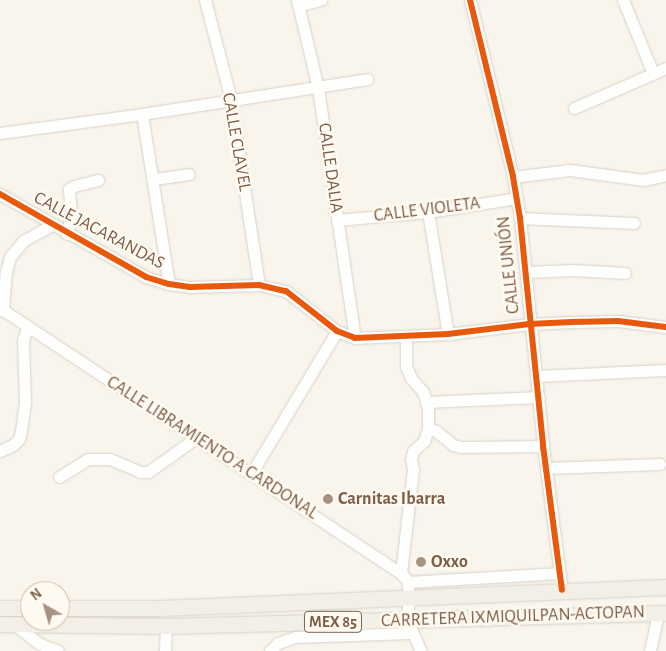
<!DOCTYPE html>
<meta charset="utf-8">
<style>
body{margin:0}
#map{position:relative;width:666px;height:651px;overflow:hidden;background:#f9f5ed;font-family:"Alegreya Sans",sans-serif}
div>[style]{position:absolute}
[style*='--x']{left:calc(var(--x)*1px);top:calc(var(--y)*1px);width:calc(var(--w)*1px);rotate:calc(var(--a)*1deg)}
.roads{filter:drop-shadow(0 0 1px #d7d1c8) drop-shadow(0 0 1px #d7d1c8)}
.minor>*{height:11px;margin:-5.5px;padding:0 5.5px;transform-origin:5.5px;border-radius:5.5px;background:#fefefc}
.major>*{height:15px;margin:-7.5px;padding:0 7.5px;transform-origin:7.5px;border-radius:7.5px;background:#f4efe6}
.cycleway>*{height:6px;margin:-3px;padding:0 3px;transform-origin:3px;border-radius:3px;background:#e8590c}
.dots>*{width:14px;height:14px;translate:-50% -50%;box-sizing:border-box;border:2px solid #fffaf1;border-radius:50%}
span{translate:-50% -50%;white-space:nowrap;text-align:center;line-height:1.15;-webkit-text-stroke:5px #fffaf1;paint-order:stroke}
.shield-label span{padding:1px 4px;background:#fffaf1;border:1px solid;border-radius:4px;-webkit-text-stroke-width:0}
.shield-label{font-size:16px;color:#7d5e48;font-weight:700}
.street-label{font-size:18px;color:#7d5e48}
.poi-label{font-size:18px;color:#7d5e48;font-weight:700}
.left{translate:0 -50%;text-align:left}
.north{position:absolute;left:20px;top:581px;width:50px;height:50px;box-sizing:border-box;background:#fffaf1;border:1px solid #cbbcad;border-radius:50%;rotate:322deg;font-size:14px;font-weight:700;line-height:20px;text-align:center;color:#7d5e48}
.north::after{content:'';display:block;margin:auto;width:18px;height:22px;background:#a89382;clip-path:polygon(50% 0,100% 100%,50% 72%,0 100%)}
</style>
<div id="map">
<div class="roads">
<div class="minor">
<i style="--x:205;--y:0;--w:103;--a:75.4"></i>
<i style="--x:231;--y:100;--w:187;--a:81.4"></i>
<i style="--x:297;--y:0;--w:90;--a:76.6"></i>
<i style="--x:318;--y:88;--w:253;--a:81.6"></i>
<i style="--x:470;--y:0;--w:182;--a:76.3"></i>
<i style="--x:513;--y:177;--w:42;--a:80.3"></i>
<i style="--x:520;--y:218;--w:229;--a:84.2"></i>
<i style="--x:543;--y:446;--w:145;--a:82.5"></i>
<i style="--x:623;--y:0;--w:79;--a:67.7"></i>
<i style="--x:298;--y:6;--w:24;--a:-15"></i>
<i style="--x:574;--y:108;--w:100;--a:-23.5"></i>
<i style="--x:142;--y:114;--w:172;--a:81"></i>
<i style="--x:0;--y:133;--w:143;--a:-7.6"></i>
<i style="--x:142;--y:114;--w:228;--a:-8.8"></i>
<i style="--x:513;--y:177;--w:57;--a:-7"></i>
<i style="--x:570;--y:170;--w:74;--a:7.8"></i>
<i style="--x:643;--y:180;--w:24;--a:-12"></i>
<i style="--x:154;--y:179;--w:35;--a:-8"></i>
<i style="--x:0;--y:194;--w:168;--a:29.6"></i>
<i style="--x:146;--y:277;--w:24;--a:17"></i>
<i style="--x:169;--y:284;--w:21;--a:8"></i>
<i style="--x:190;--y:287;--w:69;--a:-1.7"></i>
<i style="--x:259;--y:285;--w:28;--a:13"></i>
<i style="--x:286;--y:291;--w:65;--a:38.1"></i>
<i style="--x:337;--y:331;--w:19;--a:21"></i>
<i style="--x:355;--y:338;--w:93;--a:-2.5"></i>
<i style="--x:448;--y:334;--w:82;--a:-7"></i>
<i style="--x:529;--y:324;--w:43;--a:-2.7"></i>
<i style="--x:572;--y:322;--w:46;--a:-1.2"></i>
<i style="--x:618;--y:321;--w:48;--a:7.1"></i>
<i style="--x:428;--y:212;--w:124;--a:80.7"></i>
<i style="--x:520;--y:218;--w:114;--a:2.5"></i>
<i style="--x:337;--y:220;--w:91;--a:-5"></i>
<i style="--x:428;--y:212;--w:90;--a:-8.9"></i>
<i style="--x:67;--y:234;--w:21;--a:-79"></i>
<i style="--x:71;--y:213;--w:24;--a:-95"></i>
<i style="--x:69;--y:189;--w:6;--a:-31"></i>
<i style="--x:74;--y:186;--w:25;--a:-14"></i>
<i style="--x:526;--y:272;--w:47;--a:-2.4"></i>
<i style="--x:573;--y:270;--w:52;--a:3.3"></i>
<i style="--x:0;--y:308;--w:481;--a:33.5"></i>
<i style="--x:401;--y:573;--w:11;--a:52"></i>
<i style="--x:408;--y:582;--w:39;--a:90"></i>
<i style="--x:408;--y:621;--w:33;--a:67"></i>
<i style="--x:3;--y:311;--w:39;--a:-86"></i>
<i style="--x:6;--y:272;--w:16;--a:-75"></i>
<i style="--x:10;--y:257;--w:21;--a:-51"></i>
<i style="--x:23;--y:241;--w:33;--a:-29"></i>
<i style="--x:536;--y:376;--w:130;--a:-2.6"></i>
<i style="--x:426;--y:402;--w:113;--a:-2.5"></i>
<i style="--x:428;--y:429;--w:8;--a:14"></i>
<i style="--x:436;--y:431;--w:22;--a:39"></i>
<i style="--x:453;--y:445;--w:8;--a:14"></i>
<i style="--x:461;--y:447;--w:82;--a:-0.7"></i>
<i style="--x:0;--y:451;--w:14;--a:-25"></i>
<i style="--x:13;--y:445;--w:8;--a:-45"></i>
<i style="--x:19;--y:439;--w:8;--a:-76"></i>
<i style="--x:21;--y:431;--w:30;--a:-82"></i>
<i style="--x:25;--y:401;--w:60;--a:-91.9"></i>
<i style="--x:23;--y:341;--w:15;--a:-74"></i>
<i style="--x:547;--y:468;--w:113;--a:-2"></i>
<i style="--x:251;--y:474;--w:167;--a:-59"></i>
<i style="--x:59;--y:477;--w:34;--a:-32"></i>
<i style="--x:88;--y:459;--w:22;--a:0"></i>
<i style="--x:110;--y:459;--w:34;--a:23"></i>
<i style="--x:141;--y:472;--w:7;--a:0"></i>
<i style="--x:148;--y:472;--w:60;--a:-35.5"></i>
<i style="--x:401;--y:573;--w:105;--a:-83.4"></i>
<i style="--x:413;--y:469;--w:10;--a:-101"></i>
<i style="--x:411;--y:459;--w:8;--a:-76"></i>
<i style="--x:413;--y:451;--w:15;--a:-42"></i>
<i style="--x:424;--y:441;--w:13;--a:-72"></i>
<i style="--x:428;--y:429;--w:21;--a:-90"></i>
<i style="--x:428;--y:408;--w:17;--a:-107"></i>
<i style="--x:423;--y:392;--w:18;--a:-131"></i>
<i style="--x:411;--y:378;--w:13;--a:-113"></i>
<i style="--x:406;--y:366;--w:30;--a:-90"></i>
<i style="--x:408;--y:582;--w:151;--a:-3.4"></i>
<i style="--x:14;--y:624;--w:33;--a:38"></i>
<i style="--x:40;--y:644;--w:19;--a:21"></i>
<i style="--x:165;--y:651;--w:25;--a:-88"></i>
<i style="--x:270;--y:651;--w:11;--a:-45"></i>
<i style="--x:278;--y:643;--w:18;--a:-19"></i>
<i style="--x:295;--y:637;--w:116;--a:-2"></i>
<i style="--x:650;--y:651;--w:39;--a:-78"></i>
</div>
<div class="major">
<i style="--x:0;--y:608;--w:30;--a:0"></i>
<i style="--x:60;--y:608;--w:100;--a:0"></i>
<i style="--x:160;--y:608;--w:506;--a:-2.38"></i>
<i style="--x:0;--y:624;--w:166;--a:0.7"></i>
<i style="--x:166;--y:626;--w:500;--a:-1.49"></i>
</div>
</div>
<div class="cycleway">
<i style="--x:470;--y:0;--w:182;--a:76.3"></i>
<i style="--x:513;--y:177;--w:42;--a:80.3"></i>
<i style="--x:520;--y:218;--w:229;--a:84.2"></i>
<i style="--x:543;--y:446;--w:145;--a:82.5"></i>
<i style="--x:0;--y:194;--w:168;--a:29.6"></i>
<i style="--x:146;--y:277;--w:24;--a:17"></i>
<i style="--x:169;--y:284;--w:21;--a:8"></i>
<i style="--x:190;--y:287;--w:69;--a:-1.7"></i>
<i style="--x:259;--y:285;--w:28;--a:13"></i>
<i style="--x:286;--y:291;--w:65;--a:38.1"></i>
<i style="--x:337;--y:331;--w:19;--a:21"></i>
<i style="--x:355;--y:338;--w:93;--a:-2.5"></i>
<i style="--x:448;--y:334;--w:82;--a:-7"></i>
<i style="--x:529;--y:324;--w:43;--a:-2.7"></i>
<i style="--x:572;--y:322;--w:46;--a:-1.2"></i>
<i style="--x:618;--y:321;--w:48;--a:7.1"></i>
</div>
<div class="dots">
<i style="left:328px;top:499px;background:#a89382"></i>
<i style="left:421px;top:562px;background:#a89382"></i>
</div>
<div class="shield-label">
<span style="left:333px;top:622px">MEX 85</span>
</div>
<div class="street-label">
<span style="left:236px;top:142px;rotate:80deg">CALLE CLAVEL</span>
<span style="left:330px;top:168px;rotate:82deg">CALLE DALIA</span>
<span style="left:427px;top:210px;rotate:-7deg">CALLE VIOLETA</span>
<span style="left:99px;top:231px;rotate:28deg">CALLE JACARANDAS</span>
<span style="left:509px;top:265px;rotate:-96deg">CALLE UNIÓN</span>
<span style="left:212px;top:448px;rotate:33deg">CALLE LIBRAMIENTO A CARDONAL</span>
<span style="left:513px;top:617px;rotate:-2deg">CARRETERA IXMIQUILPAN-ACTOPAN</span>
</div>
<div class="poi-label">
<span class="left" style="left:338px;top:499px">Carnitas Ibarra</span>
<span class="left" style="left:431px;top:562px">Oxxo</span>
</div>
<div class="north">N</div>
</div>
